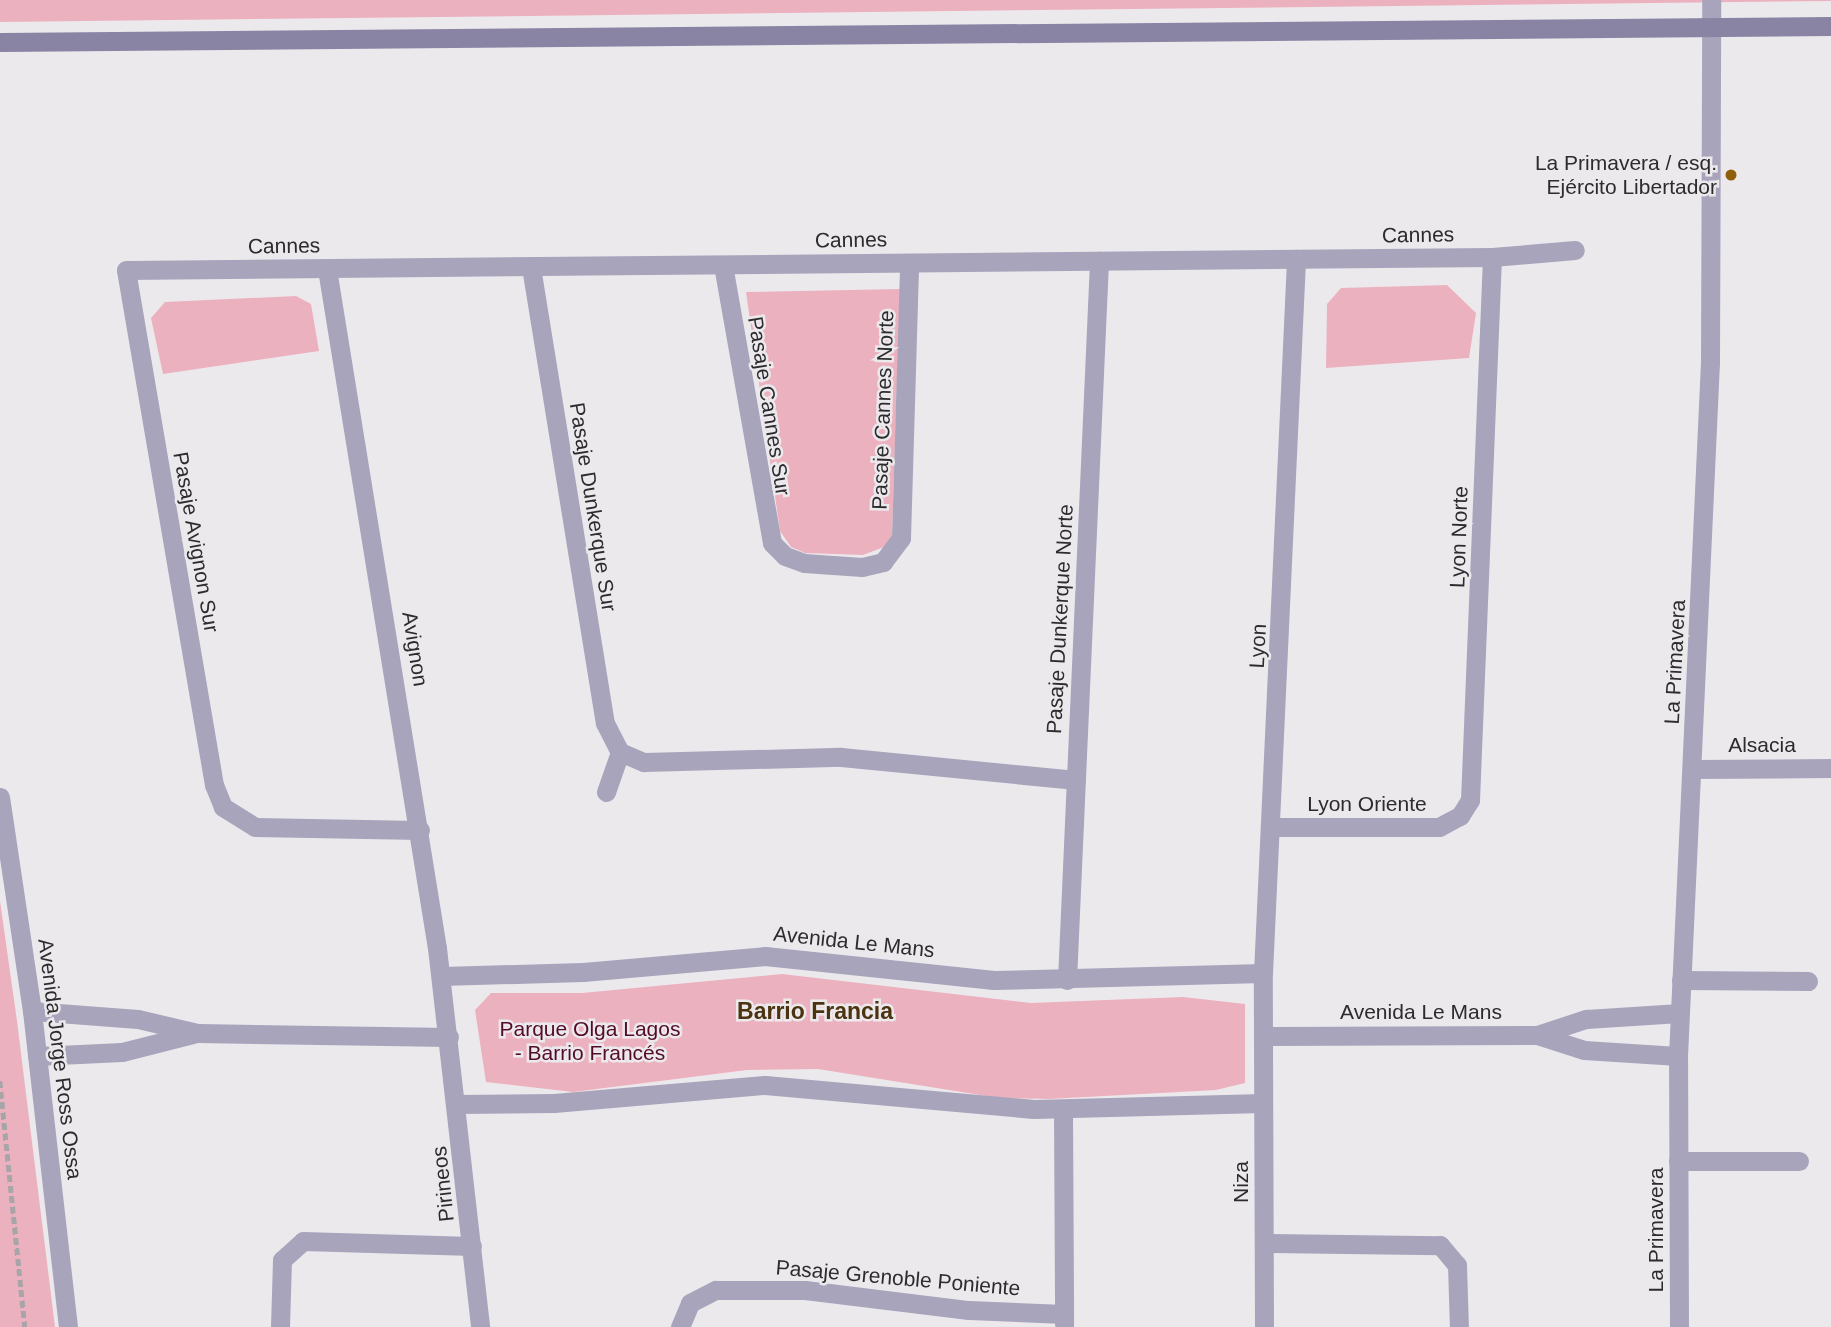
<!DOCTYPE html>
<meta charset="utf-8">
<style>
body{margin:0}
#map{position:relative;width:1831px;height:1327px;overflow:hidden;background:#ece9ed;font-family:Helvetica,sans-serif}
div>[style]{position:absolute}
[style*='--x']{left:calc(var(--x)*1px);top:calc(var(--y)*1px);width:calc(var(--w)*1px);rotate:calc(var(--a)*1deg)}
.green>*{inset:0;background:#ecb1bf}
.path>*{height:4.5px;margin-top:-2.25px;transform-origin:0;background:repeating-linear-gradient(90deg,#a7a5a8 0 7px,transparent 0 10.5px)}
.minor>*{height:19px;margin:-9.5px;padding:0 9.5px;transform-origin:9.5px;border-radius:9.5px;background:#a8a4bc}
.tertiary>*{height:19px;margin:-9.5px;padding:0 9.5px;transform-origin:9.5px;border-radius:9.5px;background:#a8a4bc}
.secondary>*{height:19px;margin:-9.5px;padding:0 9.5px;transform-origin:9.5px;border-radius:9.5px;background:#8983a4}
.dots>*{width:19px;height:19px;translate:-50% -50%;box-sizing:border-box;border:4px solid #ece9ed;border-radius:50%}
span{translate:-50% -50%;white-space:nowrap;text-align:center;line-height:1.15;-webkit-text-stroke:5px #ece9ed;paint-order:stroke}
.poi-label{font-size:21px;color:#2c2b2d}
.right{translate:-100% -50%;text-align:right}
.street-label{font-size:21px;color:#2c2b2d}
.park-label{font-size:21px;color:#530b27}
.neighbourhood-label{font-size:23px;color:#4b3310;font-weight:700}
</style>
<div id="map">
<div class="green">
<i style="clip-path:polygon(0 0,1831px 0,1831px 1px,0 22px)"></i>
<i style="clip-path:polygon(1447px 285px,1476px 313px,1469px 358px,1326px 368px,1327px 304px,1341px 288px)"></i>
<i style="clip-path:polygon(900px 289px,892px 536px,884px 547px,863px 555px,805px 553px,791px 547px,780px 531px,746px 292px)"></i>
<i style="clip-path:polygon(296px 296px,311px 304px,319px 351px,163px 374px,151px 318px,165px 302px)"></i>
<i style="clip-path:polygon(0 901px,17px 1021px,55px 1327px,0 1327px)"></i>
<i style="clip-path:polygon(782px 974px,1031px 1003px,1183px 997px,1245px 1004px,1245px 1083px,1216px 1090px,1049px 1099px,999px 1098px,818px 1069px,747px 1070px,573px 1092px,486px 1082px,475px 1010px,491px 993px,582px 993px)"></i>
</div>
<div class="path">
<i style="--x:0;--y:1081;--w:247;--a:84.2"></i>
</div>
<div class="minor">
<i style="--x:723;--y:265;--w:282;--a:80"></i>
<i style="--x:772;--y:543;--w:18;--a:45"></i>
<i style="--x:785;--y:556;--w:20;--a:20"></i>
<i style="--x:804;--y:563;--w:58;--a:3.9"></i>
<i style="--x:862;--y:567;--w:22;--a:-13"></i>
<i style="--x:883;--y:562;--w:30;--a:-53"></i>
<i style="--x:901;--y:538;--w:275;--a:-88.3"></i>
<i style="--x:531;--y:267;--w:462;--a:80.8"></i>
<i style="--x:605;--y:723;--w:33;--a:63"></i>
<i style="--x:620;--y:752;--w:26;--a:23"></i>
<i style="--x:644;--y:762;--w:197;--a:-1.5"></i>
<i style="--x:841;--y:757;--w:236;--a:5.6"></i>
<i style="--x:327;--y:269;--w:688;--a:80.8"></i>
<i style="--x:437;--y:948;--w:381;--a:83.5"></i>
<i style="--x:1692;--y:769;--w:139;--a:-0.4"></i>
<i style="--x:606;--y:792;--w:42;--a:-70.7"></i>
<i style="--x:1271;--y:827;--w:168;--a:0"></i>
<i style="--x:1439;--y:827;--w:24;--a:-28"></i>
<i style="--x:1460;--y:816;--w:19;--a:-58"></i>
<i style="--x:1470;--y:800;--w:543;--a:-87.68"></i>
<i style="--x:420;--y:830;--w:165;--a:-179"></i>
<i style="--x:255;--y:827;--w:38;--a:-148"></i>
<i style="--x:223;--y:807;--w:24;--a:-112"></i>
<i style="--x:214;--y:785;--w:522;--a:-99.7"></i>
<i style="--x:126;--y:270;--w:1366;--a:-0.55"></i>
<i style="--x:1492;--y:257;--w:83;--a:-4.8"></i>
<i style="--x:441;--y:976;--w:142;--a:-1.6"></i>
<i style="--x:583;--y:972;--w:183;--a:-5"></i>
<i style="--x:765;--y:956;--w:230;--a:6"></i>
<i style="--x:994;--y:980;--w:269;--a:-1.5"></i>
<i style="--x:1067;--y:980;--w:720;--a:-87.45"></i>
<i style="--x:1681;--y:980;--w:127;--a:0.5"></i>
<i style="--x:32;--y:1011;--w:106;--a:4.3"></i>
<i style="--x:138;--y:1019;--w:61;--a:13.3"></i>
<i style="--x:197;--y:1033;--w:252;--a:0.9"></i>
<i style="--x:1537;--y:1035;--w:52;--a:-18.1"></i>
<i style="--x:1586;--y:1019;--w:94;--a:-3.7"></i>
<i style="--x:1263;--y:1036;--w:274;--a:-0.2"></i>
<i style="--x:1537;--y:1035;--w:49;--a:17.7"></i>
<i style="--x:1584;--y:1050;--w:94;--a:3.7"></i>
<i style="--x:37;--y:1056;--w:85;--a:-2.7"></i>
<i style="--x:122;--y:1052;--w:77;--a:-14.2"></i>
<i style="--x:458;--y:1104;--w:96;--a:-0.6"></i>
<i style="--x:554;--y:1103;--w:212;--a:-4.9"></i>
<i style="--x:765;--y:1085;--w:270;--a:5.1"></i>
<i style="--x:1034;--y:1109;--w:229;--a:-1.5"></i>
<i style="--x:1063;--y:1109;--w:215;--a:89.7"></i>
<i style="--x:1678;--y:1161;--w:121;--a:0"></i>
<i style="--x:1264;--y:1243;--w:176;--a:0.7"></i>
<i style="--x:1440;--y:1245;--w:26;--a:50"></i>
<i style="--x:1457;--y:1265;--w:62;--a:88.2"></i>
<i style="--x:280;--y:1327;--w:67;--a:-88.3"></i>
<i style="--x:282;--y:1260;--w:28;--a:-42"></i>
<i style="--x:303;--y:1241;--w:169;--a:1.7"></i>
<i style="--x:680;--y:1327;--w:26;--a:-67"></i>
<i style="--x:690;--y:1303;--w:29;--a:-27"></i>
<i style="--x:716;--y:1290;--w:89;--a:0"></i>
<i style="--x:805;--y:1290;--w:165;--a:7"></i>
<i style="--x:969;--y:1310;--w:95;--a:2.4"></i>
<i style="--x:1264;--y:1327;--w:354;--a:-90.2"></i>
<i style="--x:1263;--y:973;--w:715;--a:-87.35"></i>
<i style="--x:1679;--y:1327;--w:271;--a:-90.2"></i>
<i style="--x:1678;--y:1056;--w:694;--a:-87.36"></i>
<i style="--x:1710;--y:363;--w:363;--a:-89.8"></i>
</div>
<div class="tertiary">
<i style="--x:0;--y:797;--w:216;--a:81.5"></i>
<i style="--x:32;--y:1011;--w:318;--a:83.5"></i>
</div>
<div class="secondary">
<i style="--x:0;--y:42;--w:1831;--a:-0.5"></i>
</div>
<div class="dots">
<i style="left:1731px;top:175px;background:#8f5f0a"></i>
</div>
<div class="poi-label">
<span class="right" style="left:1717px;top:175px">La Primavera / esq.<br>Ejército Libertador</span>
</div>
<div class="street-label">
<span style="left:1418px;top:235px;rotate:-1deg">Cannes</span>
<span style="left:851px;top:240px;rotate:-1deg">Cannes</span>
<span style="left:284px;top:246px;rotate:-1deg">Cannes</span>
<span style="left:769px;top:406px;rotate:81deg">Pasaje Cannes Sur</span>
<span style="left:883px;top:410px;rotate:-88deg">Pasaje Cannes Norte</span>
<span style="left:593px;top:507px;rotate:81deg">Pasaje Dunkerque Sur</span>
<span style="left:1459px;top:537px;rotate:-88deg">Lyon Norte</span>
<span style="left:196px;top:542px;rotate:80deg">Pasaje Avignon Sur</span>
<span style="left:1060px;top:619px;rotate:-87deg">Pasaje Dunkerque Norte</span>
<span style="left:1258px;top:646px;rotate:-87deg">Lyon</span>
<span style="left:415px;top:649px;rotate:81deg">Avignon</span>
<span style="left:1675px;top:662px;rotate:-87deg">La Primavera</span>
<span style="left:1762px;top:745px">Alsacia</span>
<span style="left:1367px;top:804px">Lyon Oriente</span>
<span style="left:854px;top:942px;rotate:6deg">Avenida Le Mans</span>
<span style="left:1421px;top:1012px">Avenida Le Mans</span>
<span style="left:60px;top:1059px;rotate:83deg">Avenida Jorge Ross Ossa</span>
<span style="left:1241px;top:1182px;rotate:-90deg">Niza</span>
<span style="left:443px;top:1184px;rotate:-96deg">Pirineos</span>
<span style="left:1656px;top:1230px;rotate:-90deg">La Primavera</span>
<span style="left:898px;top:1278px;rotate:5deg">Pasaje Grenoble Poniente</span>
</div>
<div class="park-label">
<span style="left:590px;top:1041px">Parque Olga Lagos<br>- Barrio Francés</span>
</div>
<div class="neighbourhood-label">
<span style="left:815px;top:1011px">Barrio Francia</span>
</div>
</div>
